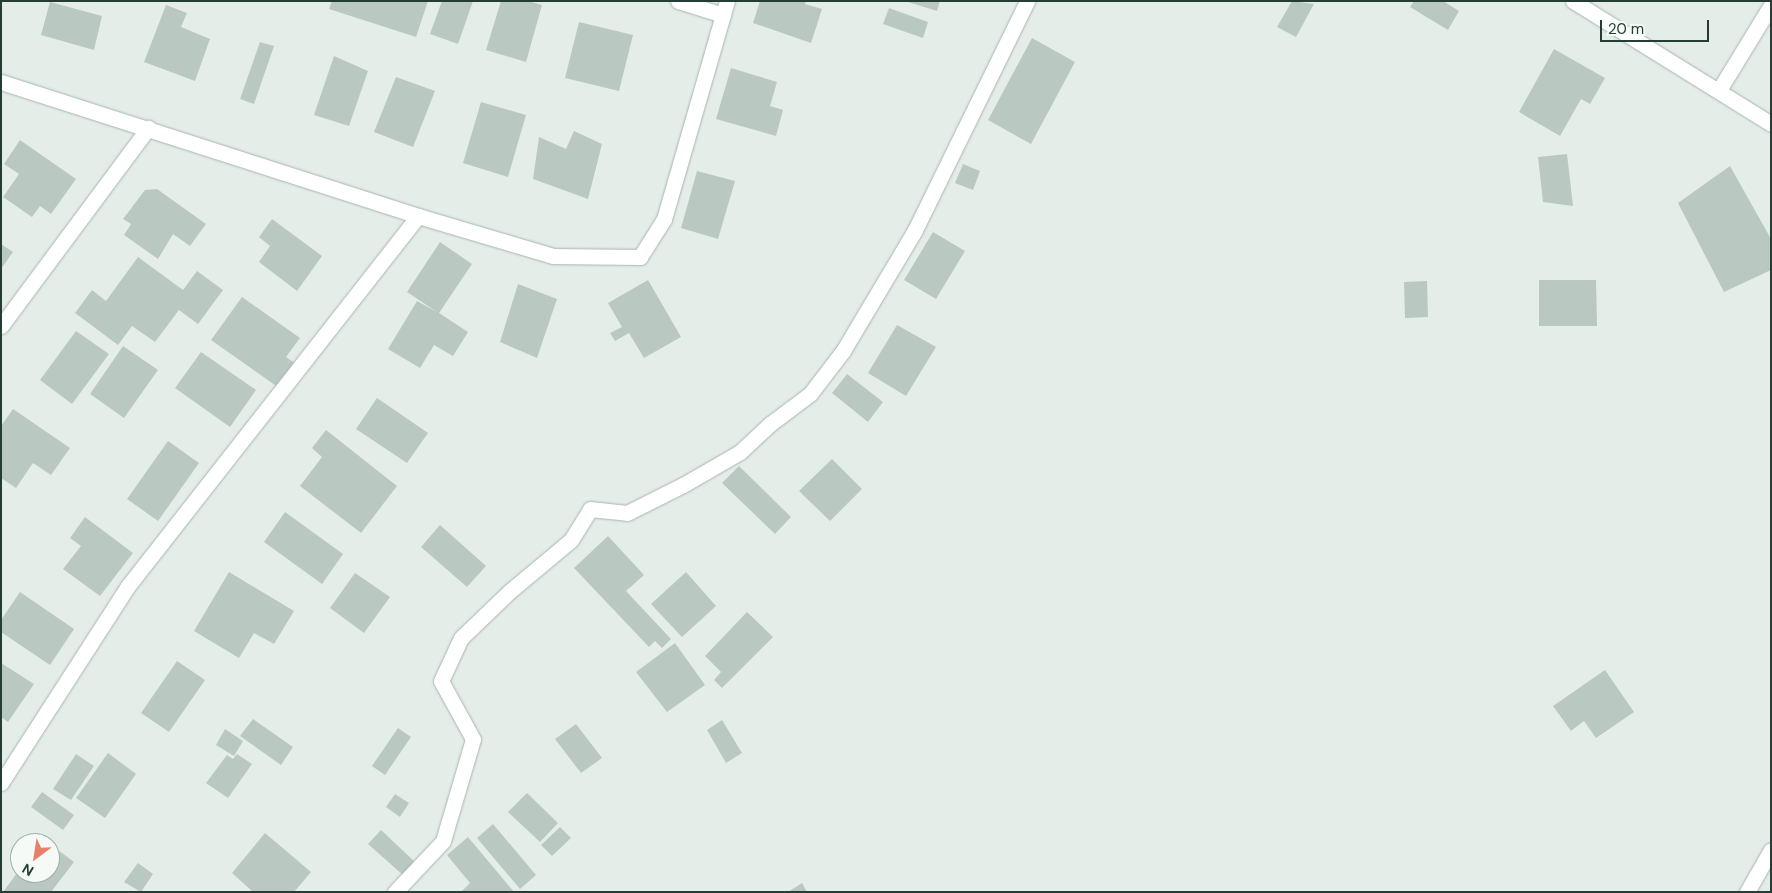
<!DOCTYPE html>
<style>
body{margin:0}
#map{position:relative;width:1772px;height:893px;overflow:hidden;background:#e5ede9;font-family:"DM Sans",sans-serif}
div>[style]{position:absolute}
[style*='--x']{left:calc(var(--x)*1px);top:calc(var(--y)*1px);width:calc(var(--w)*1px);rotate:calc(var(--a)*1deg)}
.building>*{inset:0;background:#bac8c2}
.roads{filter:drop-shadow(0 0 1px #a8b5af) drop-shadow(0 0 1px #a8b5af)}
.street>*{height:15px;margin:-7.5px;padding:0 7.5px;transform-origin:7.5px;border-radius:7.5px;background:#fff}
span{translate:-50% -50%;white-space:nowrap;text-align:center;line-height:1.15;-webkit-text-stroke:4.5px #f5faf7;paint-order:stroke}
.frame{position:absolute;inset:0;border:2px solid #253e35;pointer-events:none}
.north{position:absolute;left:10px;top:833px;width:50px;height:50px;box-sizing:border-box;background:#f5faf7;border:1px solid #a2afa9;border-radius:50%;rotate:211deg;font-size:14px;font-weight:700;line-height:20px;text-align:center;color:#253e35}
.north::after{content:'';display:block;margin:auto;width:18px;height:22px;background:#e77f69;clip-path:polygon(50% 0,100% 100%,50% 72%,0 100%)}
.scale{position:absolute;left:1600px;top:20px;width:109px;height:22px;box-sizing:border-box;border:2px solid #253e35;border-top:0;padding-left:6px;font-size:15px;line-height:18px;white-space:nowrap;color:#253e35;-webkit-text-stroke:4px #f5faf7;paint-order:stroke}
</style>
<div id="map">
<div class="building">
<i style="clip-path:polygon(332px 1px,428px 1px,416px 37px,329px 9px)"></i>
<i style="clip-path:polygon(442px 1px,473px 1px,458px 44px,430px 34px)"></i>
<i style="clip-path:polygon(501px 1px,528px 1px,542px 5px,526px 62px,486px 50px)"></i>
<i style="clip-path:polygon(760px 1px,806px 1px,805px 4px,822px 9px,811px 43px,753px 23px)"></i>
<i style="clip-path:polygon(905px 1px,940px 1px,937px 11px)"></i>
<i style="clip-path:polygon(1292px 1px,1314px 4px,1296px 37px,1277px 27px)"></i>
<i style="clip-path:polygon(1414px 1px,1443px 1px,1459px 11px,1448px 30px,1410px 7px)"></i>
<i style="clip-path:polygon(50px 2px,102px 16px,94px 50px,41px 35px)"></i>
<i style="clip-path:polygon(166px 5px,187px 13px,181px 27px,210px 39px,195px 81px,144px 62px)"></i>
<i style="clip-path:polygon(889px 8px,928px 22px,923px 38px,883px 24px)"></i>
<i style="clip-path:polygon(579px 22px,633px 35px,619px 91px,565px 78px)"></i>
<i style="clip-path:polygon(1032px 38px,1075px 62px,1031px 144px,988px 120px)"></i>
<i style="clip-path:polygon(260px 42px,274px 46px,254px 104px,240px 99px)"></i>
<i style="clip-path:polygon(1554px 49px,1605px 78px,1590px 104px,1581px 99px,1560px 136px,1519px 112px)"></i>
<i style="clip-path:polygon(334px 56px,368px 71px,349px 126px,314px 115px)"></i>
<i style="clip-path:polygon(731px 68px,777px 82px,770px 106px,783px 110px,776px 136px,716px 119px)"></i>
<i style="clip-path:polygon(396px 77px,435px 91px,413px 147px,374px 132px)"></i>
<i style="clip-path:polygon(481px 102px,526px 115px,508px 177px,463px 163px)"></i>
<i style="clip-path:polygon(574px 131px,602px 144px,588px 199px,533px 179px,539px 137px,566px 149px)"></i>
<i style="clip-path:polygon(20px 140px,76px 179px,51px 214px,40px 206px,32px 217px,3px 197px,19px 174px,4px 164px)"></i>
<i style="clip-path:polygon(1567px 154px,1573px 206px,1543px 202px,1538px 157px)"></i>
<i style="clip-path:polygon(963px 164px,980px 171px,973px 190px,955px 183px)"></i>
<i style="clip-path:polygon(1730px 166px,1771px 239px,1771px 270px,1724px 292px,1678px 203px)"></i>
<i style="clip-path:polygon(697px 171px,735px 181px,718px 239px,681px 228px)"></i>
<i style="clip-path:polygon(157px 189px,206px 224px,190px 246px,173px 234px,158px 259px,124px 235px,131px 224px,123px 219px,145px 190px)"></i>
<i style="clip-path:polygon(272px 219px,322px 256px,297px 291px,259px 262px,270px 246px,259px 237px)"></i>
<i style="clip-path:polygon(933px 232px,965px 251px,936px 299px,904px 280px)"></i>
<i style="clip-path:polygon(440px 242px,472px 264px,439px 313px,468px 332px,453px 356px,434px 345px,420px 368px,388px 349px,417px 301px,437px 312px,407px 292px)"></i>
<i style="clip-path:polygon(1px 244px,13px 252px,1px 269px)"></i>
<i style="clip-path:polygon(138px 257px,183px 290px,197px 271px,223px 290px,198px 324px,179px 310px,155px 342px,132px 326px,118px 345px,75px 313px,92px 290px,106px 301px)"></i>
<i style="clip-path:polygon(648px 280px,681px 337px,644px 358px,629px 333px,615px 341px,610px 333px,622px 327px,608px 303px)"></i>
<i style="clip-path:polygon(1539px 280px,1596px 280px,1597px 326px,1539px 326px)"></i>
<i style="clip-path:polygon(1427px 281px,1428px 317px,1405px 318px,1404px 282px)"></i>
<i style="clip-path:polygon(518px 284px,557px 299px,537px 358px,500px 342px)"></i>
<i style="clip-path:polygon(242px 297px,300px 338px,286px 357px,296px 364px,279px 388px,211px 340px)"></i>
<i style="clip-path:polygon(897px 325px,936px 347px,906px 396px,868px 373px)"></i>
<i style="clip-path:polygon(76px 331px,109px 354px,72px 404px,40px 380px)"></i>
<i style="clip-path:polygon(123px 346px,158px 370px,124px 418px,90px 394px)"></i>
<i style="clip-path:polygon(201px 352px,256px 390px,230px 427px,175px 388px)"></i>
<i style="clip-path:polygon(847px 374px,883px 402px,868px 422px,832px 393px)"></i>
<i style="clip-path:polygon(377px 398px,428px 433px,407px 463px,356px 429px)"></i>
<i style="clip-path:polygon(13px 409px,70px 448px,51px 475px,33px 463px,16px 488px,1px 478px,1px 426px)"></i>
<i style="clip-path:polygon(326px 430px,397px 486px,361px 533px,300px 486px,322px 457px,312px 448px)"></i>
<i style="clip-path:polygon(168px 441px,199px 463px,158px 521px,127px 499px)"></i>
<i style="clip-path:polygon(832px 459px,862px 489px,830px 521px,799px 491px)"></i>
<i style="clip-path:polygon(739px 466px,791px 517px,775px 534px,722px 483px)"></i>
<i style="clip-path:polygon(285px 512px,343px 554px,322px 584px,264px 542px)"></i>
<i style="clip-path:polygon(85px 517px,133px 553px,100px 596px,63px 569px,81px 546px,70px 538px)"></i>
<i style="clip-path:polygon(440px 525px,486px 566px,467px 587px,421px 547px)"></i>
<i style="clip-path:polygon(608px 536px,644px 575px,626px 591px,671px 639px,662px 648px,655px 641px,649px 647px,574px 568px)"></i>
<i style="clip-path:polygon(229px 572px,294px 611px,274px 644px,254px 633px,239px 658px,194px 631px)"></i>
<i style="clip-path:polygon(686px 572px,716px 606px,682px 637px,651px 604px)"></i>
<i style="clip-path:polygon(355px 573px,390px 597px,364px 633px,330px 608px)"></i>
<i style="clip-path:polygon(20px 592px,74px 629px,50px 665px,1px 632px,1px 620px)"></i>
<i style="clip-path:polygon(747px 612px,773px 637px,722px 688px,714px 680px,721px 672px,705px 656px)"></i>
<i style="clip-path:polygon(675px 643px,705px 685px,667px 712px,636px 672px)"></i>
<i style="clip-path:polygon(177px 661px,205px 680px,169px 732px,141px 713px)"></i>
<i style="clip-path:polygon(1px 663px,34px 684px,8px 722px,1px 717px)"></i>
<i style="clip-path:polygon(1605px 670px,1634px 712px,1596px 738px,1584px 721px,1571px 731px,1553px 706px)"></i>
<i style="clip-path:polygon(253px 719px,293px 747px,281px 765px,240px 736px)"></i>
<i style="clip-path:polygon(722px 720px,742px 753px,726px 763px,707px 730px)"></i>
<i style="clip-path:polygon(576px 724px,602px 758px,581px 773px,555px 739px)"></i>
<i style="clip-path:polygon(398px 728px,411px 737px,385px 775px,372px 766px)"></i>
<i style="clip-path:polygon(225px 729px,243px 741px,234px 756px,216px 745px)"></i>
<i style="clip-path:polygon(108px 753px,136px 774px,105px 818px,76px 798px)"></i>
<i style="clip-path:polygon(76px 754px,94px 766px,71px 800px,53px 789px)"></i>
<i style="clip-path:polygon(237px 754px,252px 764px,228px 798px,206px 783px,227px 755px,233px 759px)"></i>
<i style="clip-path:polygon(42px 792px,74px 815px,63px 830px,31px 807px)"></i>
<i style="clip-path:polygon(527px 793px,558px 823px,540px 842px,508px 812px)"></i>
<i style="clip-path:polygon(395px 794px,409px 803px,400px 817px,386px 807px)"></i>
<i style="clip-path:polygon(493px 824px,536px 875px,520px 889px,477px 838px)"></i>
<i style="clip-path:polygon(560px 827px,571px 838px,552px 856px,541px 845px)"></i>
<i style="clip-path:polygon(381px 830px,415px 862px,403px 875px,368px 844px)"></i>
<i style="clip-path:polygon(265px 833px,311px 872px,294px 892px,253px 892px,232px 873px)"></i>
<i style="clip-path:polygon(468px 837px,514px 892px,461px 892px,470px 883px,447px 855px)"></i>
<i style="clip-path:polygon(50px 844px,74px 862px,51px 892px,3px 892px,20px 869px,20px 873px,50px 873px)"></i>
<i style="clip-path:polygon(138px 863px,153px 874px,141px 892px,124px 882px)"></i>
<i style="clip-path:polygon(802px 883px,807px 892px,788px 892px)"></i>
</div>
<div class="roads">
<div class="street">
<i style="--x:678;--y:1;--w:47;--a:17.3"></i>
<i style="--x:1573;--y:1;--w:233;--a:31.8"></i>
<i style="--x:1;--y:82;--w:438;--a:17.8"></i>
<i style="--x:418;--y:216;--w:141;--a:16.5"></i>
<i style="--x:553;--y:256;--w:87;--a:0.7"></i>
<i style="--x:640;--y:257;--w:45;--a:-57.7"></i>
<i style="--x:664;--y:219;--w:227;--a:-73.9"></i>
<i style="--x:1719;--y:90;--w:100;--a:-58.5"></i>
<i style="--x:1;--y:326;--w:247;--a:-53.4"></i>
<i style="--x:1;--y:783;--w:234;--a:-57.2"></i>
<i style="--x:128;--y:586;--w:470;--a:-51.9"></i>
<i style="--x:395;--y:892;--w:70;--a:-46.7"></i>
<i style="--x:443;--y:841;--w:106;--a:-73.6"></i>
<i style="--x:473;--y:739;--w:66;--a:-118.9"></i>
<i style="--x:441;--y:681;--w:47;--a:-65.1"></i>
<i style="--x:461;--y:638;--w:68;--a:-43.8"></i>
<i style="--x:510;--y:591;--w:80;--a:-39.9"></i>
<i style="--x:571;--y:540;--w:36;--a:-58"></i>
<i style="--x:590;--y:509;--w:37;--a:6"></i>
<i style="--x:627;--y:513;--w:63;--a:-26.6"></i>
<i style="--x:683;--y:485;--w:66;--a:-30.1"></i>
<i style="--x:740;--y:452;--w:41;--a:-43"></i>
<i style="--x:770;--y:424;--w:50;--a:-36.9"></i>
<i style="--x:810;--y:394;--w:54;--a:-52.5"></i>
<i style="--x:843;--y:351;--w:141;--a:-59.2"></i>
<i style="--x:915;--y:230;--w:255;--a:-63.9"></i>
<i style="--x:1747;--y:892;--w:48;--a:-60.3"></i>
</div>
</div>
<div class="frame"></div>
<div class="north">N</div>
<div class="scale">20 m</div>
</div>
